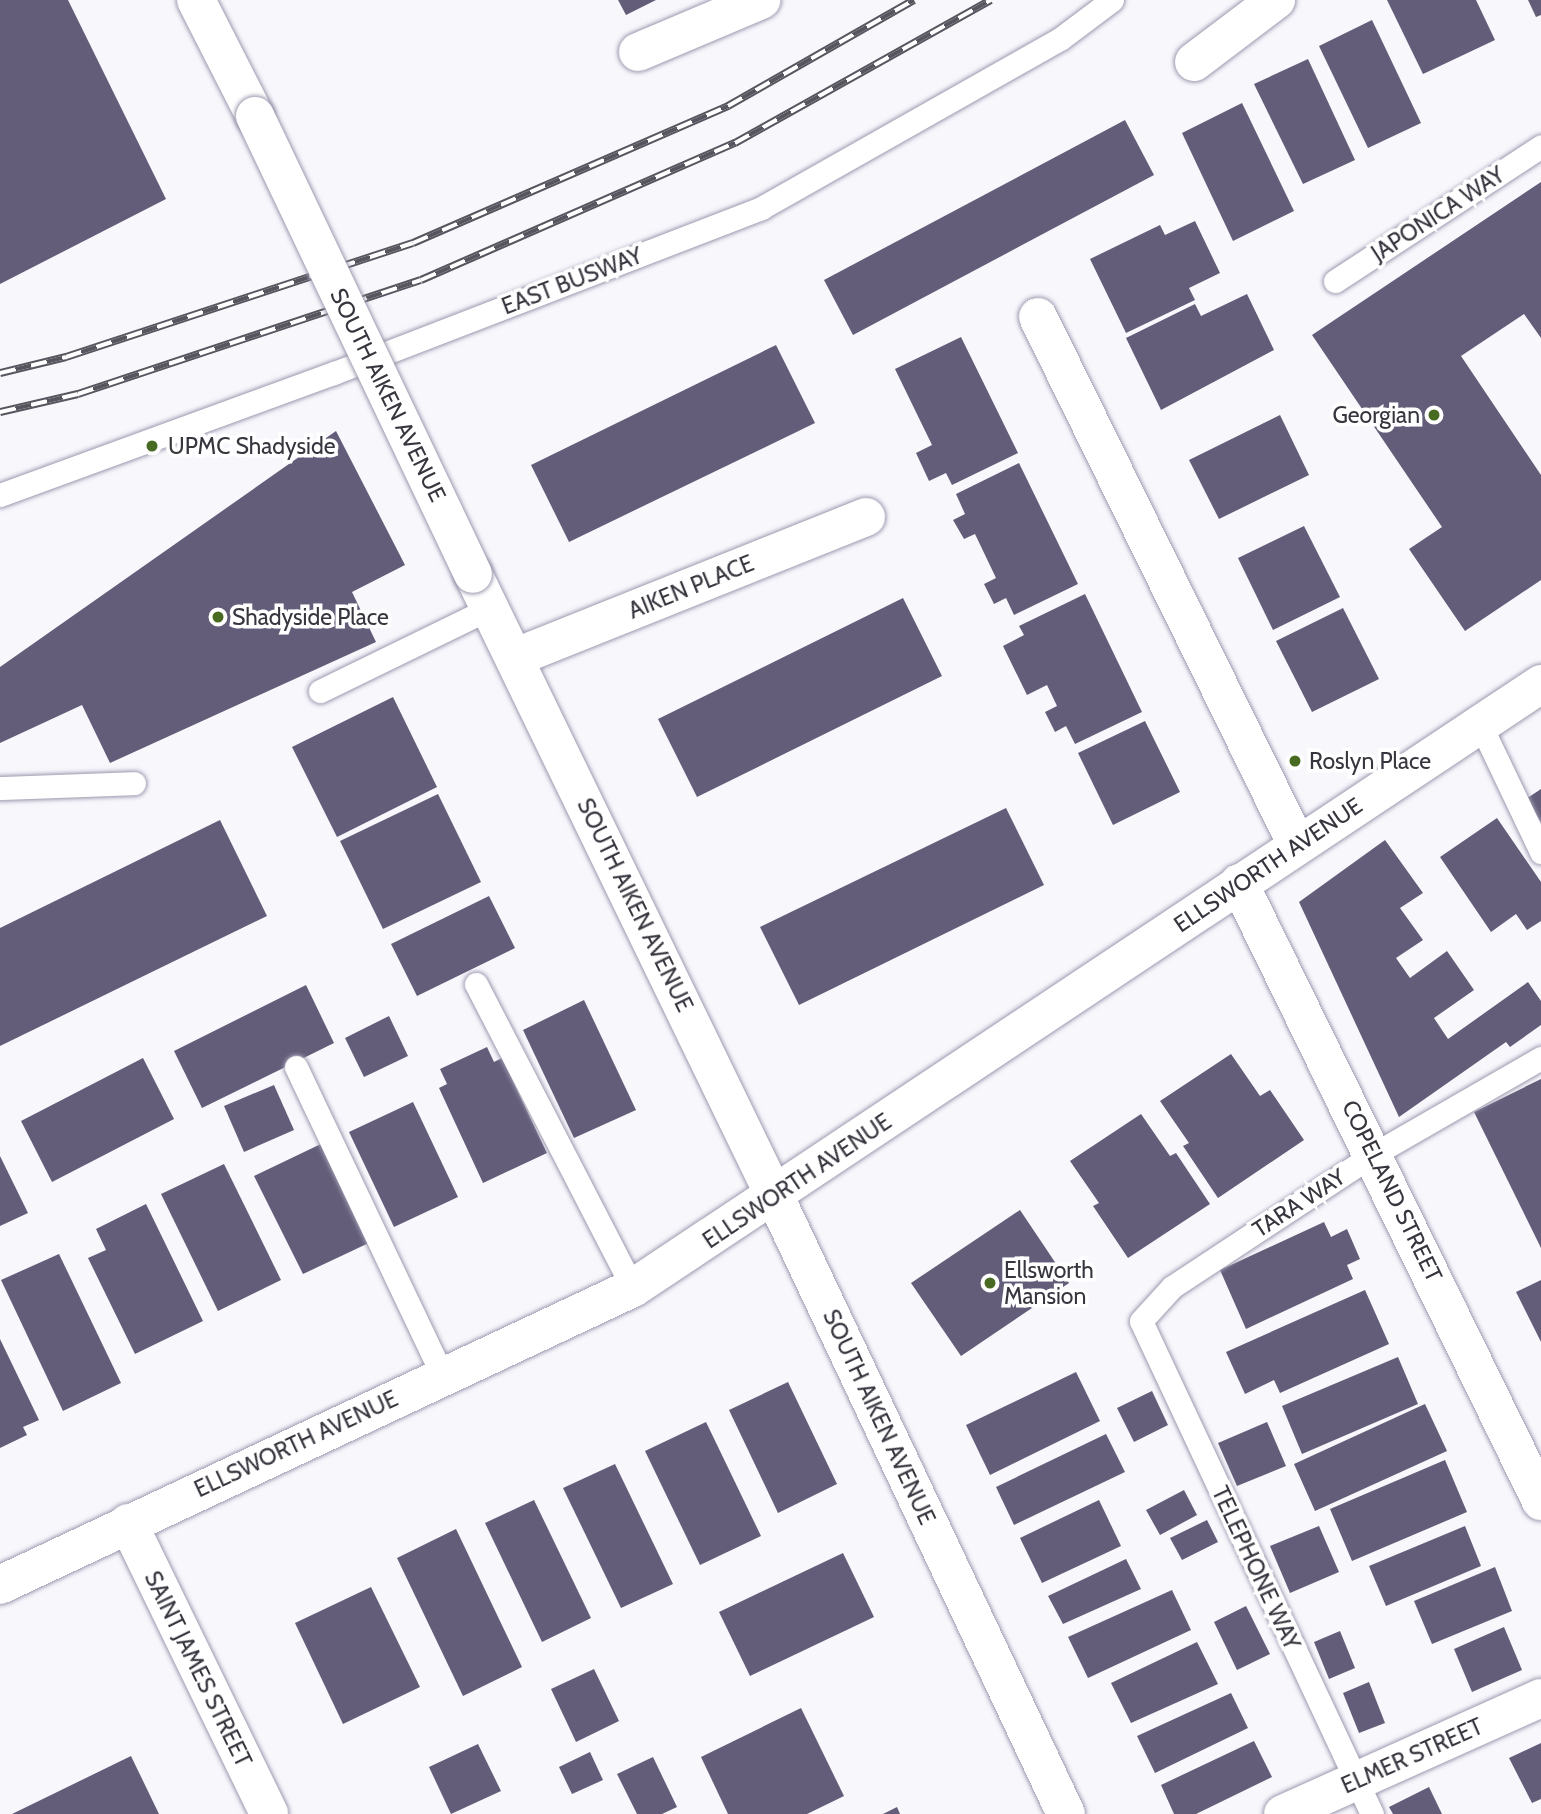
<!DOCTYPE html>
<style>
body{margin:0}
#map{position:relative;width:1541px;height:1814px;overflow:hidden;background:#f8f7fc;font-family:Cabin,sans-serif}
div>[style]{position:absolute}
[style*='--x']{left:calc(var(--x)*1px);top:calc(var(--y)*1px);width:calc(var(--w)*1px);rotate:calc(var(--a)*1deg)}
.building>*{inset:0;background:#635d79}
.roads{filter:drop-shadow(0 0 2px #9d99af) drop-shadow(0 0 2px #9d99af)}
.service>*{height:23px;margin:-11.5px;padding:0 11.5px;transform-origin:11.5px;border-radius:11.5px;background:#fff}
.minor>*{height:38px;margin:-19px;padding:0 19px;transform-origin:19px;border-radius:19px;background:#fff}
.tertiary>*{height:38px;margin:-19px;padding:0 19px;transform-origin:19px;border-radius:19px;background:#fff}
.secondary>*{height:38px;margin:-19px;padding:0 19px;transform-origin:19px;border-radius:19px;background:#fff}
.rail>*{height:8px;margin-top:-4px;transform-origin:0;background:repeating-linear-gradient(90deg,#fff 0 16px,#57555e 0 32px);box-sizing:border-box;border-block:2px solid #57555e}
.bridges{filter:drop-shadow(0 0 2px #9d99af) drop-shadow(0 0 2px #9d99af)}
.secondary-bridge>*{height:38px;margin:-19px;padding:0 19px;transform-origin:19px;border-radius:19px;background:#fff}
.dots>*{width:19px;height:19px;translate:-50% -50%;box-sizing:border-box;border:4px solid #fff;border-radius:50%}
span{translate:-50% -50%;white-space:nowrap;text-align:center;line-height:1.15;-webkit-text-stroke:7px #fff;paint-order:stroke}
.street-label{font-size:23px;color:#37353e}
.poi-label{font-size:23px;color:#37353e}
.right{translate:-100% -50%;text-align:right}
.left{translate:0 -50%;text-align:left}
</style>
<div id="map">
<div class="building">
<i style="clip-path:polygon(0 0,68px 0,166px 199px,0 284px)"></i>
<i style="clip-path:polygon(618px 0,656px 0,626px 15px)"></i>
<i style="clip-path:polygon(1387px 0,1476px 0,1495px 40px,1423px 74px)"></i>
<i style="clip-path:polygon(1528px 0,1541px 0,1541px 15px,1536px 17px)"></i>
<i style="clip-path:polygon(1372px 20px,1421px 123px,1368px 148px,1319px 46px)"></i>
<i style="clip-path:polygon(1308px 59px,1355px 160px,1303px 184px,1254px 84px)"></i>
<i style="clip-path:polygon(1242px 103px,1294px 211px,1233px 241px,1182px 133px)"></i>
<i style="clip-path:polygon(1125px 120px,1154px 175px,853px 335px,824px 280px)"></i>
<i style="clip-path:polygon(1541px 182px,1541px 338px,1524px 314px,1461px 356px,1541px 475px,1541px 580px,1465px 631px,1409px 549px,1442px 527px,1312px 335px)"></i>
<i style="clip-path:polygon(1195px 221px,1220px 273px,1189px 288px,1195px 300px,1126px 333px,1090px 259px,1160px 225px,1165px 235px)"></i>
<i style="clip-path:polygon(1247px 294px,1274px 350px,1161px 410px,1126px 338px,1195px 304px,1201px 316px)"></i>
<i style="clip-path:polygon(961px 337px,1018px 453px,952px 485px,946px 473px,929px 481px,916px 453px,932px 445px,895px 369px)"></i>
<i style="clip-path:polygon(776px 345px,815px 423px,569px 542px,531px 465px)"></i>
<i style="clip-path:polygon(1280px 415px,1309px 475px,1219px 519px,1189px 460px)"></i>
<i style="clip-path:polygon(336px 431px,405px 565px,352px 592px,376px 642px,110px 763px,82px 705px,0 743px,0 667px)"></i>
<i style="clip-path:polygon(1019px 463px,1078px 584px,1014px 615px,1006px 598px,994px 604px,984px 584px,996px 578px,975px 534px,964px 539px,953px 520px,965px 514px,956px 494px)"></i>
<i style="clip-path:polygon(1304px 526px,1340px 597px,1273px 630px,1238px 558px)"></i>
<i style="clip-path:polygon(1085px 594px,1142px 712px,1075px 744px,1066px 726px,1055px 732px,1045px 712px,1057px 706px,1047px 685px,1027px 695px,1003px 646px,1024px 635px,1019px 626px)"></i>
<i style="clip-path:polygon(903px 598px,942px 676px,697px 797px,658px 719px)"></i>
<i style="clip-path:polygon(1343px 608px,1379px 679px,1312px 712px,1276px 641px)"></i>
<i style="clip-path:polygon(393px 697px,437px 787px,337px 837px,292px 747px)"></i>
<i style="clip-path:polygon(1145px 721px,1180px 792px,1113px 825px,1078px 753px)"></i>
<i style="clip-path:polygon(1541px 789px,1541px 822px,1526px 799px)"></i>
<i style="clip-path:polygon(438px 794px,481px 882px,383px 929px,340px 841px)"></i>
<i style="clip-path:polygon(1006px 808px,1044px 885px,799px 1005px,760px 927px)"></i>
<i style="clip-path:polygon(1497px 818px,1541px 882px,1541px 921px,1527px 930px,1516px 914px,1491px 932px,1440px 857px)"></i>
<i style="clip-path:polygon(220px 820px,267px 916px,0 1046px,0 928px)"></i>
<i style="clip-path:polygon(1385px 840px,1423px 893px,1400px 908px,1423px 940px,1396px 958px,1410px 978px,1447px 951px,1474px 990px,1434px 1018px,1448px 1039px,1528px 982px,1541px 1001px,1541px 1025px,1510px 1047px,1506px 1042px,1399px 1117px,1299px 902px)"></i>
<i style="clip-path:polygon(489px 896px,515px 948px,417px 996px,391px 944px)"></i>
<i style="clip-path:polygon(306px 985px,334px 1043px,202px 1108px,174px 1051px)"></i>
<i style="clip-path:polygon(584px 1000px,636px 1110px,574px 1138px,523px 1030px)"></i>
<i style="clip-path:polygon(389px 1016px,408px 1056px,364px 1077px,345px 1038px)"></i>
<i style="clip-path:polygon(487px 1047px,494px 1062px,502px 1058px,547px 1153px,483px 1183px,439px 1088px,447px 1084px,440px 1069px)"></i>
<i style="clip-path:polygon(1231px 1054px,1260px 1096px,1270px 1090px,1304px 1140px,1218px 1198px,1183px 1146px,1189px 1143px,1160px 1101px)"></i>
<i style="clip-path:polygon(143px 1058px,174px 1119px,52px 1182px,21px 1121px)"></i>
<i style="clip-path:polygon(1541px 1079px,1541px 1248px,1474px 1112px)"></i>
<i style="clip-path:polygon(274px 1085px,294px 1130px,244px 1152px,224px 1106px)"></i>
<i style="clip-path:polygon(413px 1102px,458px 1197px,394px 1227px,349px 1132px)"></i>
<i style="clip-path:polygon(1141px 1114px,1170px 1156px,1176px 1153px,1210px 1204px,1128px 1258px,1093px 1206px,1099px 1203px,1070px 1161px)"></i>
<i style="clip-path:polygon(325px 1142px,373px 1241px,303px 1274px,254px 1176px)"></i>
<i style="clip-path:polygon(0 1156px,28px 1213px,0 1226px)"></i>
<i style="clip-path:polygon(224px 1164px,281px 1280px,218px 1311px,161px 1194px)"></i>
<i style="clip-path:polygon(146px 1204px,203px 1321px,135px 1354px,88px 1258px,106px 1250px,96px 1229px)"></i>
<i style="clip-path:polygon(1020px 1210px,1069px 1283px,961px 1356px,911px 1283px)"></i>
<i style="clip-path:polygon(1324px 1222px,1331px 1237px,1347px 1229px,1360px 1259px,1347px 1265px,1353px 1279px,1246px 1329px,1220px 1270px)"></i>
<i style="clip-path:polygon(59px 1254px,121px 1383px,63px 1411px,1px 1280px)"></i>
<i style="clip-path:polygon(1541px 1280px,1541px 1342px,1516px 1292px)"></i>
<i style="clip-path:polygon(1365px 1290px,1389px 1344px,1280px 1393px,1274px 1380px,1245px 1394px,1226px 1352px)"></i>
<i style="clip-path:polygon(0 1339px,39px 1420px,23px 1427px,27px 1435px,0 1448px)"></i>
<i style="clip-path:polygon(1398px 1357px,1418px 1404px,1302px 1454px,1282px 1406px)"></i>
<i style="clip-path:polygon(1076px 1372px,1100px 1421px,990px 1475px,966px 1425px)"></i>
<i style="clip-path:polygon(788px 1382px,837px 1484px,778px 1513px,729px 1410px)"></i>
<i style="clip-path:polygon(1152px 1391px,1168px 1425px,1134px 1442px,1117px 1408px)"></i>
<i style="clip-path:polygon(1425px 1404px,1447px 1451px,1315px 1511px,1294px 1464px)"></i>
<i style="clip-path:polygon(706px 1422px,761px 1536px,700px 1565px,645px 1451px)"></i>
<i style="clip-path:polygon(1267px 1422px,1286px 1466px,1237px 1486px,1218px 1443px)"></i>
<i style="clip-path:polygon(1106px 1434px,1125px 1472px,1014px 1525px,996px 1487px)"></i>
<i style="clip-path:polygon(1445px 1460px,1467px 1512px,1352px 1561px,1330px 1509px)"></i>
<i style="clip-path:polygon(615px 1464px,673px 1584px,621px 1608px,563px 1488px)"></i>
<i style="clip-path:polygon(1184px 1490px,1197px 1515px,1160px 1535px,1146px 1510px)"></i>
<i style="clip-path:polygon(534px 1500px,591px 1618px,542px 1642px,485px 1523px)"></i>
<i style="clip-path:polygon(1099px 1500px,1121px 1546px,1042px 1583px,1020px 1538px)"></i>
<i style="clip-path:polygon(1207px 1520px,1218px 1542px,1182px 1560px,1170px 1538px)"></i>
<i style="clip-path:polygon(1319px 1526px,1339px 1572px,1290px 1593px,1270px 1546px)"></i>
<i style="clip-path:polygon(1465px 1526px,1481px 1566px,1386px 1606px,1369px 1566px)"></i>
<i style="clip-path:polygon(456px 1529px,522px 1667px,463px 1696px,397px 1558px)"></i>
<i style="clip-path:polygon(843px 1553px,874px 1617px,750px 1676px,719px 1612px)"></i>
<i style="clip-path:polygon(1126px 1559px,1141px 1589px,1063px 1624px,1048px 1596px)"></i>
<i style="clip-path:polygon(1495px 1567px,1512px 1611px,1432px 1644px,1414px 1601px)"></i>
<i style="clip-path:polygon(371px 1587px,420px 1687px,343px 1724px,295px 1623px)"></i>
<i style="clip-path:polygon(1172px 1590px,1191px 1630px,1088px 1678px,1068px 1637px)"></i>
<i style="clip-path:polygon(1246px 1606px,1270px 1654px,1237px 1670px,1214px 1622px)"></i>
<i style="clip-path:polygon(1504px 1627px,1522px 1670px,1472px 1692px,1454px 1649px)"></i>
<i style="clip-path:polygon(1340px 1631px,1355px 1668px,1329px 1679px,1314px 1642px)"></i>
<i style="clip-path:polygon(1197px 1642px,1218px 1684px,1131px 1723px,1111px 1683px)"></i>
<i style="clip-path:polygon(594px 1669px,619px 1721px,576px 1742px,551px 1689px)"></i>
<i style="clip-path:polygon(1369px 1682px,1385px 1723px,1359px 1733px,1343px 1693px)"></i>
<i style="clip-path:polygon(1231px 1693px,1248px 1728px,1155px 1773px,1137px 1736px)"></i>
<i style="clip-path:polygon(801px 1708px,844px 1796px,807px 1814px,728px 1814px,701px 1757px)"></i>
<i style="clip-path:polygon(1254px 1741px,1272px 1777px,1196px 1814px,1174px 1814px,1161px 1785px)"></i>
<i style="clip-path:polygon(1541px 1743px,1541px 1799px,1532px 1803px,1509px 1758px)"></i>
<i style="clip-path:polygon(478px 1744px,501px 1791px,451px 1814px,429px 1767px)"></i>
<i style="clip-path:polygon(590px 1752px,603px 1780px,572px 1794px,559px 1767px)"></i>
<i style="clip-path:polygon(131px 1756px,159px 1814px,12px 1814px)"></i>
<i style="clip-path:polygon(653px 1757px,677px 1807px,662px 1814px,637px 1814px,617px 1774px)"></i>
<i style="clip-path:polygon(1429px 1787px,1442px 1814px,1393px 1814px,1389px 1807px)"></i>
<i style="clip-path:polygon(897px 1807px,900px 1814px,883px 1814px)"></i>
</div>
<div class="roads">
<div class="service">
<i style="--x:1335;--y:281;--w:246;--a:-33.2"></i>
<i style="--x:0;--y:495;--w:356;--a:-20.1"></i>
<i style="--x:334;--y:373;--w:458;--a:-21.1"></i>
<i style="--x:761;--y:208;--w:343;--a:-29.5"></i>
<i style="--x:1060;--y:39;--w:65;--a:-36.9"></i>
<i style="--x:320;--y:691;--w:189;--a:-26"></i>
<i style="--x:1481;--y:726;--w:140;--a:64.5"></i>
<i style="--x:0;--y:788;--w:134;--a:-2.1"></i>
<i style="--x:476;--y:984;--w:342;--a:62.7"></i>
<i style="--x:296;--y:1067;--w:341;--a:64.6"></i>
<i style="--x:1372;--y:1814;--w:544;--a:-115.11"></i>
<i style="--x:1141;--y:1321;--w:46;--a:-47.6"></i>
<i style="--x:1172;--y:1287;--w:242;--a:-33.4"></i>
<i style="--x:1374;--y:1154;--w:193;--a:-29.9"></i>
</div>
<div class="minor">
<i style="--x:638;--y:52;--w:134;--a:-22.9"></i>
<i style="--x:1194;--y:62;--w:103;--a:-37.1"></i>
<i style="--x:1038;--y:317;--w:588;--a:63.87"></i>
<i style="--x:516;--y:657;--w:377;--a:-21.8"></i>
<i style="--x:1239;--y:883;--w:688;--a:63.96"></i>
<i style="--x:128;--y:1523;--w:323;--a:64.1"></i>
<i style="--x:1283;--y:1814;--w:283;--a:-24.2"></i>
</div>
<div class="tertiary">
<i style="--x:0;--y:1585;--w:699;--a:-25.14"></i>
<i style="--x:633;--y:1288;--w:1091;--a:-33.63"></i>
</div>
<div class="secondary">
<i style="--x:196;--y:0;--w:130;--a:63"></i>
<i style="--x:473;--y:574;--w:692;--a:64.14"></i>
<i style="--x:775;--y:1197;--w:682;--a:64.75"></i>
</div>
</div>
<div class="rail">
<i style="--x:0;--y:373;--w:68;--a:-13.6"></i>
<i style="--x:66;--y:357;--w:365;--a:-18.2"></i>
<i style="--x:413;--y:243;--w:344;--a:-23.5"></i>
<i style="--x:728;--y:106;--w:214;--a:-29.7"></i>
<i style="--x:0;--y:412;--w:80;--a:-13"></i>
<i style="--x:78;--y:394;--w:361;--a:-18.4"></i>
<i style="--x:421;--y:280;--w:343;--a:-23.6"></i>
<i style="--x:735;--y:143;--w:293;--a:-29.2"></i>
</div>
<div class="bridges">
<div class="secondary-bridge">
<i style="--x:255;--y:116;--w:507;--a:64.55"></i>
</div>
</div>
<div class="dots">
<i style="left:1434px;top:415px;background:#486a21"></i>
<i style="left:152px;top:446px;background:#486a21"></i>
<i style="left:218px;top:617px;background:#486a21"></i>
<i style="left:1295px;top:761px;background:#486a21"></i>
<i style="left:990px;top:1283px;background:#486a21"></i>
</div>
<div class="street-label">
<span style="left:1438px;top:214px;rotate:-33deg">JAPONICA WAY</span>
<span style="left:572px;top:281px;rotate:-21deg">EAST BUSWAY</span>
<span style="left:388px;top:395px;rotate:64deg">SOUTH AIKEN AVENUE</span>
<span style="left:691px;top:587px;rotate:-22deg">AIKEN PLACE</span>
<span style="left:1268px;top:865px;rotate:-34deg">ELLSWORTH AVENUE</span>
<span style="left:635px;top:905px;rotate:64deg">SOUTH AIKEN AVENUE</span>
<span style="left:797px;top:1181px;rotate:-34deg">ELLSWORTH AVENUE</span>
<span style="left:1392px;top:1191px;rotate:64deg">COPELAND STREET</span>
<span style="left:1299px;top:1203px;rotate:-33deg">TARA WAY</span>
<span style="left:879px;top:1417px;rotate:65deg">SOUTH AIKEN AVENUE</span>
<span style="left:296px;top:1444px;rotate:-25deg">ELLSWORTH AVENUE</span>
<span style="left:1256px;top:1568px;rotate:65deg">TELEPHONE WAY</span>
<span style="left:198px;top:1669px;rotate:64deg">SAINT JAMES STREET</span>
<span style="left:1412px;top:1756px;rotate:-24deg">ELMER STREET</span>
</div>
<div class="poi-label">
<span class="right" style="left:1420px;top:415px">Georgian</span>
<span class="left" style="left:168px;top:446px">UPMC Shadyside</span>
<span class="left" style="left:232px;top:617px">Shadyside Place</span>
<span class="left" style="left:1309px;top:761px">Roslyn Place</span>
<span class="left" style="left:1004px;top:1283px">Ellsworth<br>Mansion</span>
</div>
</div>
